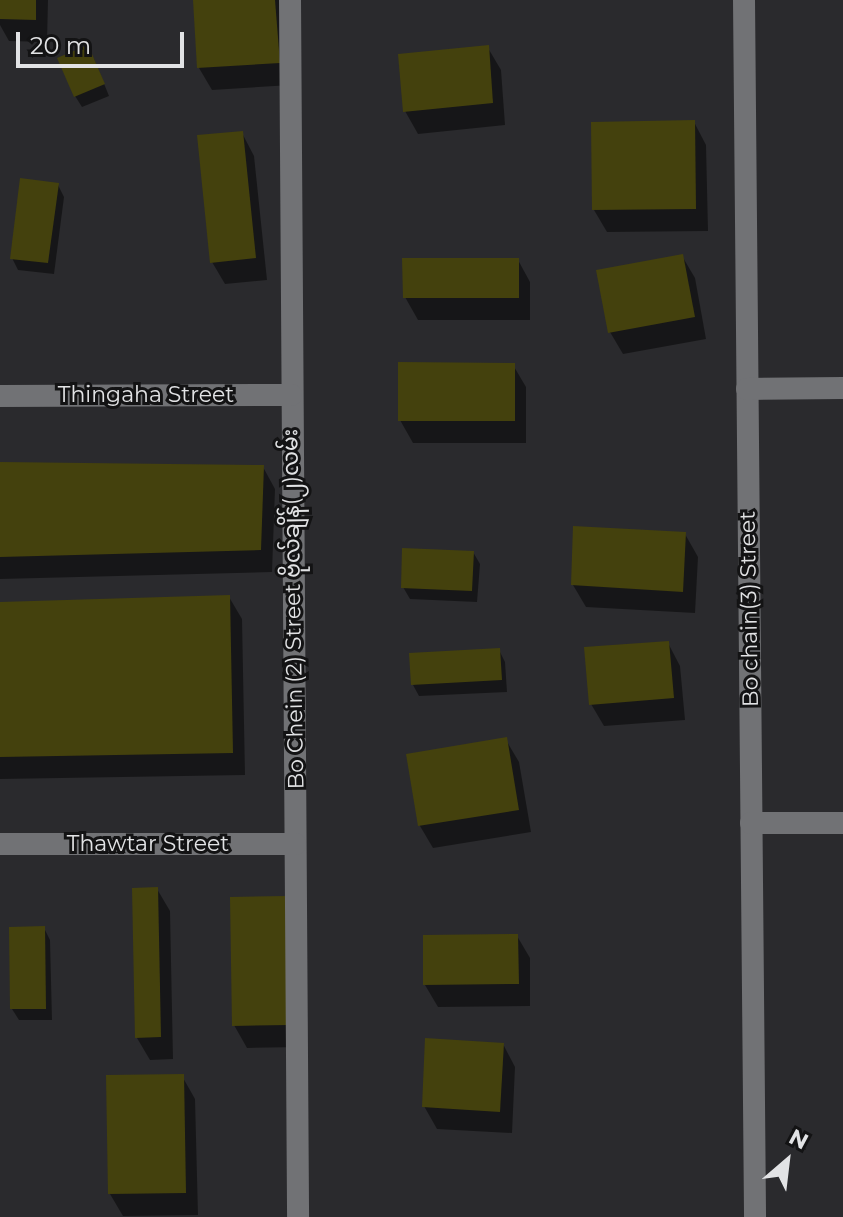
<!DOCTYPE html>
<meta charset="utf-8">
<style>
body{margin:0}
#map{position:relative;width:843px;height:1217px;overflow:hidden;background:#2a2a2d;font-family:Montserrat,"Noto Sans Myanmar",sans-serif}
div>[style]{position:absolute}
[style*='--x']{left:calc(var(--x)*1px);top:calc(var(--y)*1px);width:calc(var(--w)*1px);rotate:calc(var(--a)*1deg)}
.shadow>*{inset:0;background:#0007}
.building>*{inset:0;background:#44410d}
.minor>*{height:22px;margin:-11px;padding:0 11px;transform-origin:11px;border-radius:11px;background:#717275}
span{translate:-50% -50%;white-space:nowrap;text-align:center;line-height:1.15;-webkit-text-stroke:6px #131314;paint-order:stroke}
.street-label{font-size:22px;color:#e2e3e5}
.north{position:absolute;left:747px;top:1121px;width:80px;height:80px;-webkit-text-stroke:6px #131314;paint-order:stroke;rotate:28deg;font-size:22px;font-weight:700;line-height:32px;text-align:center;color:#e2e3e5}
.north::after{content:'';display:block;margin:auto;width:28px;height:36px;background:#e2e3e5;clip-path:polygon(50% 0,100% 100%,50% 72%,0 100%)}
.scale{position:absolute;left:16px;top:32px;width:168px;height:36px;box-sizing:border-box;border:4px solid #e2e3e5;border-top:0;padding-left:10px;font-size:24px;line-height:28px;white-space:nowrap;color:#e2e3e5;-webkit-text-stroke:6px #131314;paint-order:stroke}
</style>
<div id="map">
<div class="shadow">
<i style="clip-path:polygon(0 0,48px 0,47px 42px,9px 41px,0 25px)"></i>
<i style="clip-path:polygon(195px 0,285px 0,291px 85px,212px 90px,199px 68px)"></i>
<i style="clip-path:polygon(488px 48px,501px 70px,505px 125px,418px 134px,405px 111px)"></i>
<i style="clip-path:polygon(94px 59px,109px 96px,82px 107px,75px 96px)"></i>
<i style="clip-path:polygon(694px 122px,706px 145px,708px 231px,607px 232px,594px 210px)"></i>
<i style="clip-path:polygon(242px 133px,254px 156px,267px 280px,225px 284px,212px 262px)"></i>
<i style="clip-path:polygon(58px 185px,64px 197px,54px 274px,18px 270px,12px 258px)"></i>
<i style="clip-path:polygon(682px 256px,695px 278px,706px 339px,623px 354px,610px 332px)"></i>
<i style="clip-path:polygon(518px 260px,530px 282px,530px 320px,418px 320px,405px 297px)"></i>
<i style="clip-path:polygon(513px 365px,526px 387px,526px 443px,413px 443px,400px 420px)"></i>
<i style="clip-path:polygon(0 464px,263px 467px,275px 489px,272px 572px,0 579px)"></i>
<i style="clip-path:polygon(685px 534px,698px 557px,695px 613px,586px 607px,573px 585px)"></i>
<i style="clip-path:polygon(473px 552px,480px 564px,477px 602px,410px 599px,403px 587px)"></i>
<i style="clip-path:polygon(229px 597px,242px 619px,245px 775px,0 779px,0 605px)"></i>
<i style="clip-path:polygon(668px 643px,680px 666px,685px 720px,604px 726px,591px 704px)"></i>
<i style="clip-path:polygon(499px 650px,505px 662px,507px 692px,419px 696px,413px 685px)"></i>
<i style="clip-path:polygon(506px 740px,519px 762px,531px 832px,433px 848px,420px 826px,408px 756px)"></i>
<i style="clip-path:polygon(157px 889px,170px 911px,173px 1059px,150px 1060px,137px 1038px)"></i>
<i style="clip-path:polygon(232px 899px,301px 1047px,247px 1048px,234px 1025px)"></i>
<i style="clip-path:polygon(44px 928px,50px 940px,52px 1020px,19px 1020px,12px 1009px)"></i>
<i style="clip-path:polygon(517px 936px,530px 958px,530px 1006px,438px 1007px,425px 985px)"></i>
<i style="clip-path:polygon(503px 1044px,515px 1067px,512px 1133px,437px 1129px,424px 1106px)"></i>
<i style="clip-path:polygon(182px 1076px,195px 1099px,198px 1215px,123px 1216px,110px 1194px)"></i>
</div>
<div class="building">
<i style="clip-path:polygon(0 0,36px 0,36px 20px,0 19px)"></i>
<i style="clip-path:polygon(193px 0,275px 0,280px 63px,197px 68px)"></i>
<i style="clip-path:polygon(88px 45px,105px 84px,74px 97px,57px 58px)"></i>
<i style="clip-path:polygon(489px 45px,493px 103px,403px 112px,398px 54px)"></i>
<i style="clip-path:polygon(695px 120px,696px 209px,592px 210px,591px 122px)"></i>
<i style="clip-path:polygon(243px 131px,256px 258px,210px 263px,197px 135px)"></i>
<i style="clip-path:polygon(20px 178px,59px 183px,48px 263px,10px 259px)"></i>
<i style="clip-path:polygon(683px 254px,695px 317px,608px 333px,596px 270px)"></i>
<i style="clip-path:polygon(402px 258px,519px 258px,519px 298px,403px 298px)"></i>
<i style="clip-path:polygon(398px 362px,515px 363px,515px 421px,398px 421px)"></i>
<i style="clip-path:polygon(0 462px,264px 465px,261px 550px,0 557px)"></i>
<i style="clip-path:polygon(573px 526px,686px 532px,683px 592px,571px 585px)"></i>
<i style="clip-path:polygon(402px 548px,474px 551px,472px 591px,401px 588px)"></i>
<i style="clip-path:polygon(230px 595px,233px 753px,0 757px,0 602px)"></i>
<i style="clip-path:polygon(669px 641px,674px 698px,589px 705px,584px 647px)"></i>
<i style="clip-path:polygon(500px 648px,502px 680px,411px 685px,409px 653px)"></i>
<i style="clip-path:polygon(507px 737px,519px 810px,418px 826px,406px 754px)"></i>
<i style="clip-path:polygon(158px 887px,161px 1037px,135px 1038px,132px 888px)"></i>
<i style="clip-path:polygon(287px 896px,289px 1025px,232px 1026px,230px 897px)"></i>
<i style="clip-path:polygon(45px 926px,46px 1009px,10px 1009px,9px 927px)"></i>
<i style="clip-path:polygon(518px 934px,519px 984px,423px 985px,423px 935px)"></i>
<i style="clip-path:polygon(425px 1038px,504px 1043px,500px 1112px,422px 1107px)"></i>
<i style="clip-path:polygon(184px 1074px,186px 1193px,108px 1194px,106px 1075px)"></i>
</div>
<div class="minor">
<i style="--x:290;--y:0;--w:1217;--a:89.62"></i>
<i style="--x:744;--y:0;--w:1217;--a:89.48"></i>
<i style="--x:747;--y:389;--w:96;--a:-0.6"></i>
<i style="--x:0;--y:396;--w:291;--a:-0.2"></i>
<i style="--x:751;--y:823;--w:92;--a:0"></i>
<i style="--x:0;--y:844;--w:295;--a:0"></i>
</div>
<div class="street-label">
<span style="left:146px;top:395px">Thingaha Street</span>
<span style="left:293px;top:609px;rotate:-91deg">Bo Chein (2) Street ဗိုလ်ချိန်(၂)လမ်း</span>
<span style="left:749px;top:609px;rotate:-91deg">Bo chain(3) Street</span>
<span style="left:148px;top:844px">Thawtar Street</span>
</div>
<div class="north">N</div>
<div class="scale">20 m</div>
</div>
